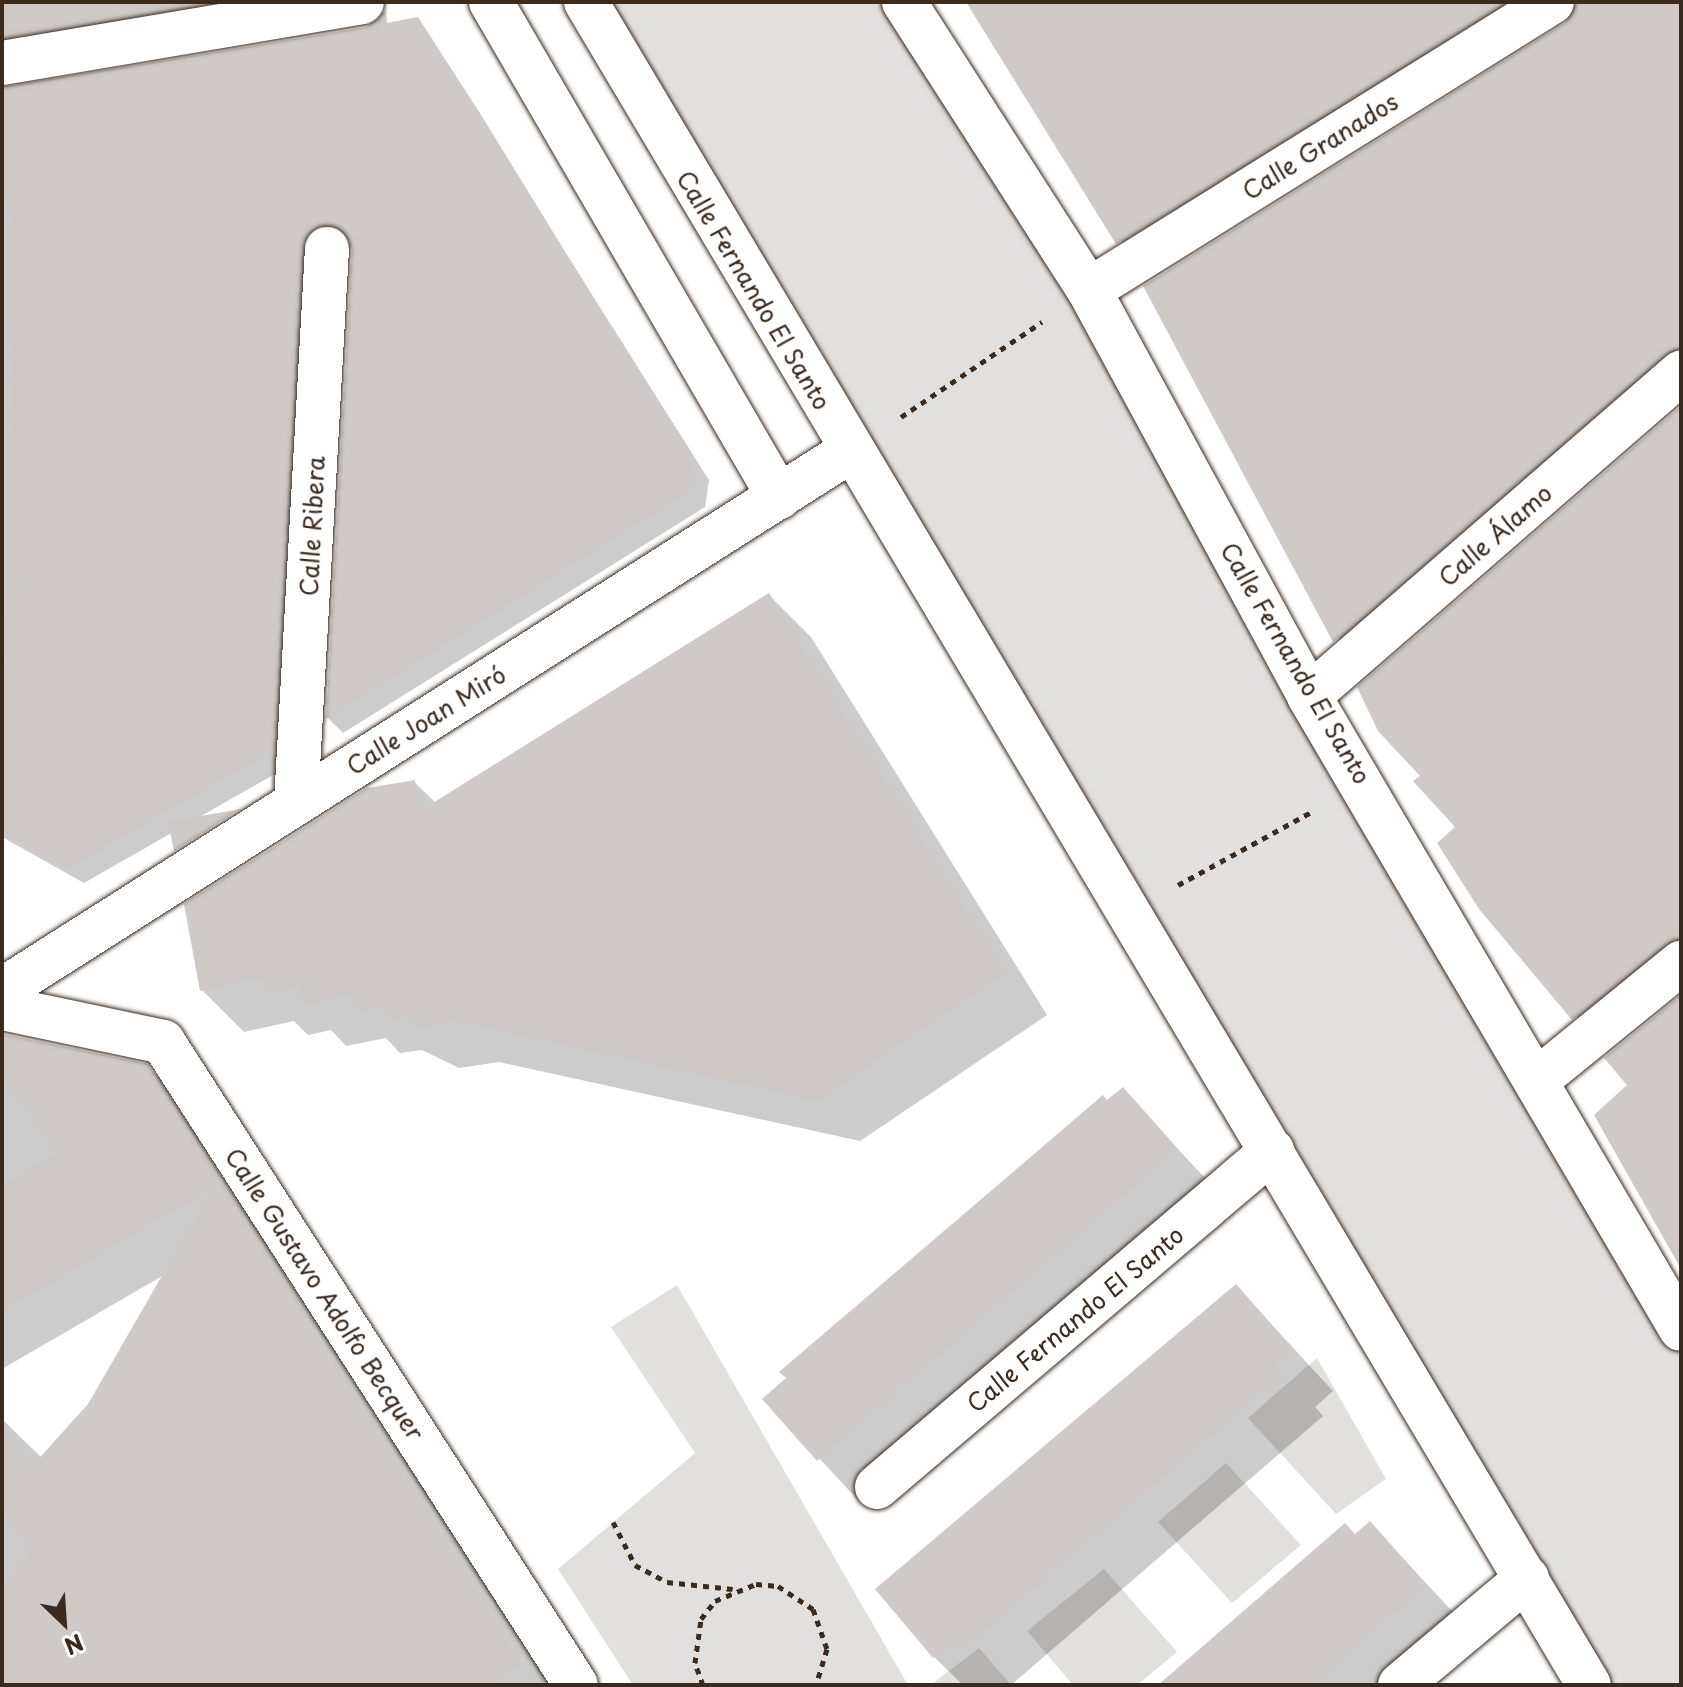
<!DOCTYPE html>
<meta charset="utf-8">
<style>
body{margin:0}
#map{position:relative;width:1683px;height:1687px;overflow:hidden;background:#fff;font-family:"Playpen Sans",sans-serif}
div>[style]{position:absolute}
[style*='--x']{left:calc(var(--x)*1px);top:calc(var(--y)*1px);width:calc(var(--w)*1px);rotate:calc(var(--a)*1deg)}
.green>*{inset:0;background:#e2e0de}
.shadow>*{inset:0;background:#0003}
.building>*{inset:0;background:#cfcac7}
.path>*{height:5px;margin-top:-2.5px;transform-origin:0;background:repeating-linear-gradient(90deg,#3b2a1e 0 6px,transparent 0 12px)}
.roads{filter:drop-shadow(0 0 2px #3b2a1e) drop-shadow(0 0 2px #3b2a1e)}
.minor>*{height:44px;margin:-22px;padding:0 22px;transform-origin:22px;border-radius:22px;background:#fff}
span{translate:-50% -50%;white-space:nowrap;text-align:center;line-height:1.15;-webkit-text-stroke:8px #fff;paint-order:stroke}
.street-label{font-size:24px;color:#3b2a1e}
.frame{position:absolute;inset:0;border:4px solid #3b2a1e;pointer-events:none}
.north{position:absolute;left:24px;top:1583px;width:80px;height:80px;-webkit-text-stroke:6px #fff;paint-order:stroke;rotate:155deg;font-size:22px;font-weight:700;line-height:32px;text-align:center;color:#3b2a1e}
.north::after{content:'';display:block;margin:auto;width:28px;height:36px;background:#3b2a1e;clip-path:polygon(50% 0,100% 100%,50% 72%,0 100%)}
</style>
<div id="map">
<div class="green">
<i style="clip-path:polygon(589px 2px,903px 2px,1681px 1288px,1681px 1685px,1587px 1685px)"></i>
<i style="clip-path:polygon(677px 1285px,908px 1685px,633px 1685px,558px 1569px,695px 1453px,611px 1327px)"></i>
<i style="clip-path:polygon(1317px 1358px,1386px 1479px,1336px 1514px,1248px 1418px)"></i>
<i style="clip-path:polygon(1226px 1463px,1301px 1545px,1232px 1603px,1158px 1522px)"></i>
<i style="clip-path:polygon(1104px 1569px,1177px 1652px,1137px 1685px,1073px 1685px,1027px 1631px)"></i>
<i style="clip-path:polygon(979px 1648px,1011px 1685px,932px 1685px,932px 1684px)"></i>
</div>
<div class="shadow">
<i style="clip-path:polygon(2px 2px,323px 2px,2px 63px)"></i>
<i style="clip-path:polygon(970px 2px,1536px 2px,1130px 255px)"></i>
<i style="clip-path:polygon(1576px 2px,1681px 2px,1681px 365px,1347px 653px,1146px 287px,1566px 25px)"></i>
<i style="clip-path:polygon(418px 19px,709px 480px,705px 507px,343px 733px,328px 718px,354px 250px,350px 242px,331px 242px,289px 766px,84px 883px,2px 837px,2px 88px)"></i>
<i style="clip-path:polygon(1681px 409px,1681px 954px,1585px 1030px,1422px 776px)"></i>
<i style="clip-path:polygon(769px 595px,811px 637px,1047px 1015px,860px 1141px,499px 1062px,459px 1068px,422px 1050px,400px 1053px,386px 1038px,346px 1046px,331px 1030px,308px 1035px,294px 1021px,244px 1032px,202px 990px,414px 782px,436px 803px)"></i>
<i style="clip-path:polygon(2px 1037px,147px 1066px,185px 1104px,552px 1685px,2px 1685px,2px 1419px,42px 1458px,89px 1405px,164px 1275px,2px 1369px)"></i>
<i style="clip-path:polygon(1123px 1090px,1218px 1192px,859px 1501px,764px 1399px,788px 1378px,782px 1372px,1103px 1098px,1107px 1103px)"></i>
<i style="clip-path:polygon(1236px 1286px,1333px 1391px,1315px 1407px,1323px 1416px,1011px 1685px,963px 1685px,934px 1657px)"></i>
<i style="clip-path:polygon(1370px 1523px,1466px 1626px,1401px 1685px,1161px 1685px)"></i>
</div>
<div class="building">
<i style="clip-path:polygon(2px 2px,212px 2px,2px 38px)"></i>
<i style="clip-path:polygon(966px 2px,1505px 2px,1116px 244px)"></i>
<i style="clip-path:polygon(1577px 2px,1681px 2px,1681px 349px,1665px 354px,1333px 642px,1143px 286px,1565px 23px)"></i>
<i style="clip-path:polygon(386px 10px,387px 23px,418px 17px,483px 118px,695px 463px,690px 491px,326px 719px,352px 250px,340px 228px,315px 227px,302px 248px,274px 750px,67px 869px,2px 832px,13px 234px,2px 180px,2px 87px,366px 27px)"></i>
<i style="clip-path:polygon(1681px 406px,1681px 939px,1572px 1020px,1479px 909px,1437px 843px,1455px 827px,1413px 781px,1420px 776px,1378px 731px,1357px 687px)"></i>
<i style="clip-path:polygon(769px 593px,1006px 973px,817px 1101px,456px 1021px,415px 1028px,413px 1016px,389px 1020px,387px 1007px,357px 1012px,354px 995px,303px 1005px,300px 987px,264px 994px,262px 978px,200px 991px,184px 904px,367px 788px,415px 780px,420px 811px)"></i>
<i style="clip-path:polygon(240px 809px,174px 851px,168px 822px)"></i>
<i style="clip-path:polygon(1681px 995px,1681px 1269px,1594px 1115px,1627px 1085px,1604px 1058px)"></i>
<i style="clip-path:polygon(2px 1034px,148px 1064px,522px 1664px,490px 1685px,2px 1685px,2px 1589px,31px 1550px,2px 1511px,2px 1426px,33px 1465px,88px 1404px,212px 1189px,2px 1311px,2px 1186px,56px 1153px,2px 1074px)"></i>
<i style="clip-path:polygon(1123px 1087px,1178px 1149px,817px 1461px,762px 1399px,786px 1378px,779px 1372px,1103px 1095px,1107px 1100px)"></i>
<i style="clip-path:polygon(1236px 1284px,1293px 1349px,1275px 1365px,1283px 1374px,963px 1650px,954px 1640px,933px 1658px,875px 1589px)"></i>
<i style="clip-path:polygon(1370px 1521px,1426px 1584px,1315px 1685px,1158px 1685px,1345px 1523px,1355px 1534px)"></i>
</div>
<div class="path">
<i style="--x:901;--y:417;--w:170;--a:-34"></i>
<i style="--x:1178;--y:885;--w:154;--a:-28.7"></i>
<i style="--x:613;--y:1522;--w:48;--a:62.9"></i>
<i style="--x:635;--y:1565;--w:36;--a:28"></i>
<i style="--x:667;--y:1582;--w:66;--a:6.1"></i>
<i style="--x:703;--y:1685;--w:23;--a:-110"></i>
<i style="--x:695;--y:1663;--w:44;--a:-82.2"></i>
<i style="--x:701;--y:1619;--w:23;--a:-52"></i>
<i style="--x:715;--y:1601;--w:44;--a:-22.5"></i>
<i style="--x:756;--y:1584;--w:22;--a:5"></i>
<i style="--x:778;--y:1586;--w:42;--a:33.3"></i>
<i style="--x:813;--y:1609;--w:42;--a:70.7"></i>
<i style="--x:827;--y:1649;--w:38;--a:107"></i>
</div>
<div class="roads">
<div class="minor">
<i style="--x:491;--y:2;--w:573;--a:59.81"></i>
<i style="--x:586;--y:2;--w:1959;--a:59.21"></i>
<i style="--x:904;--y:2;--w:342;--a:57.3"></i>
<i style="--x:1089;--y:290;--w:462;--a:61.5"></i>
<i style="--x:1309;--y:696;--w:734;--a:59.56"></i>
<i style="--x:2;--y:63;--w:365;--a:-9.6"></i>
<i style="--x:1089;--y:290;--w:545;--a:-31.88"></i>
<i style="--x:1309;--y:696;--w:493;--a:-41"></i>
<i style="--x:296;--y:803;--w:555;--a:-86.8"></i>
<i style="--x:2;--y:990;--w:1005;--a:-32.44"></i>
<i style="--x:2;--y:1008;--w:165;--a:11.9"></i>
<i style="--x:163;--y:1042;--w:764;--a:57.29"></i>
<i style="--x:1537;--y:1080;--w:186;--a:-39.1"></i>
<i style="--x:877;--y:1487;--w:519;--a:-40.39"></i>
<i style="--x:1400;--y:1685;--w:166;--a:-40.1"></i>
</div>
</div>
<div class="street-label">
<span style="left:1320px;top:146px;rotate:-32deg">Calle Granados</span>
<span style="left:754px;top:290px;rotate:59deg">Calle Fernando El Santo</span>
<span style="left:312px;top:526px;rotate:-87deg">Calle Ribera</span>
<span style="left:1495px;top:535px;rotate:-41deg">Calle Álamo</span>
<span style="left:1296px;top:663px;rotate:60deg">Calle Fernando El Santo</span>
<span style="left:426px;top:720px;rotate:-32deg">Calle Joan Miró</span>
<span style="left:325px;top:1294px;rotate:57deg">Calle Gustavo Adolfo Becquer</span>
<span style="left:1075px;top:1319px;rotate:-40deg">Calle Fernando El Santo</span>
</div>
<div class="frame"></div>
<div class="north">N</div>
</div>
